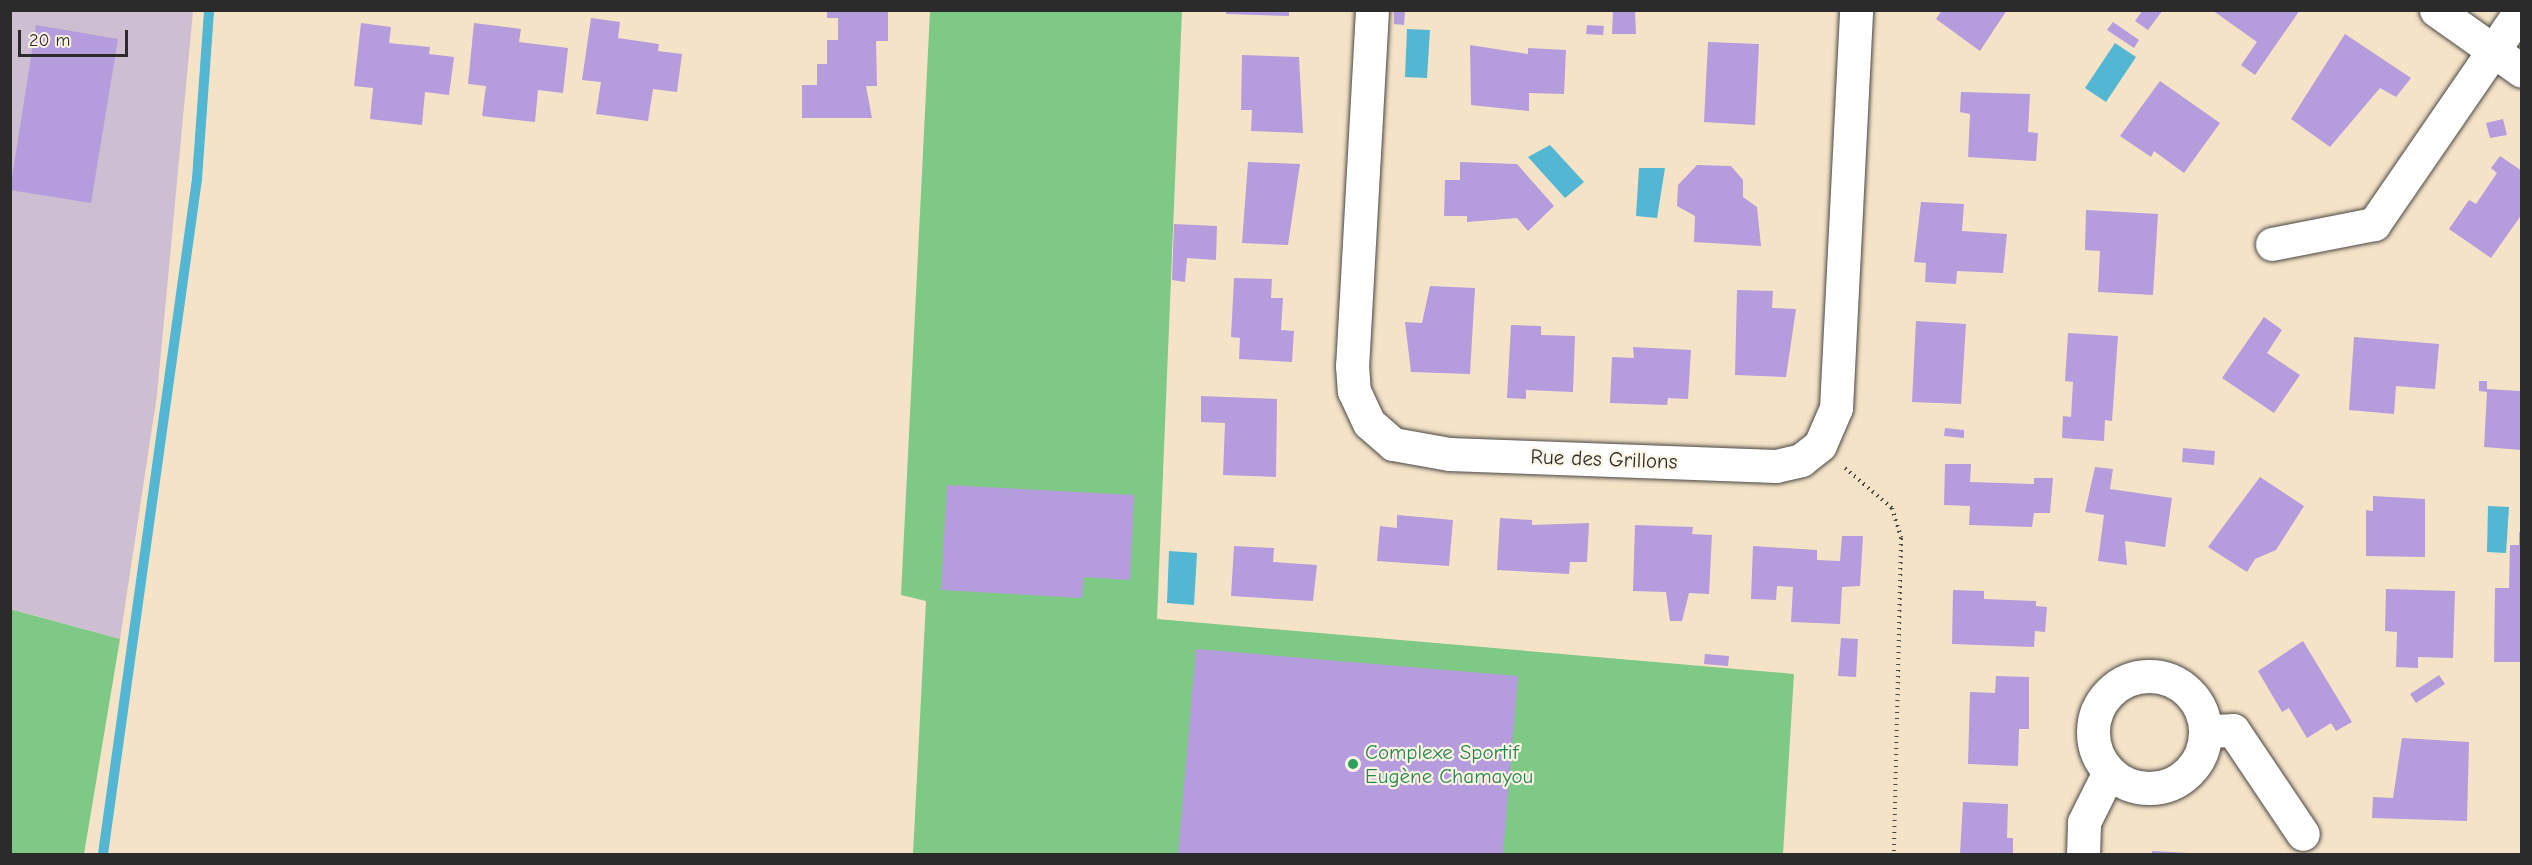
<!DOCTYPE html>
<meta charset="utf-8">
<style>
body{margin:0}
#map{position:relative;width:2532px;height:865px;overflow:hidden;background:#f5e3c8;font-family:"Comic Neue",sans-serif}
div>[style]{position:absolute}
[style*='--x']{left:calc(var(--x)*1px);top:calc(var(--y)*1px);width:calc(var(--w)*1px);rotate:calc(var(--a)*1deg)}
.industrial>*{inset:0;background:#cdbed2}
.green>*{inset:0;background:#7fc986}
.water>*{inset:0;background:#53b6d2}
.stream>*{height:10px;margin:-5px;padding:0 5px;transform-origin:5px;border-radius:5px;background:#53b6d2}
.building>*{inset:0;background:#b59cdc}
.path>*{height:4px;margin-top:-2px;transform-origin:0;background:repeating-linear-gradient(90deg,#494743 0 1.5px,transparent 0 6px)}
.roads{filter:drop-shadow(0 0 2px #494743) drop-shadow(0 0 2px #494743)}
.minor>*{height:33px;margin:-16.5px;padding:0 16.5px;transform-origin:16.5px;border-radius:16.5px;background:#fff}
.minor>.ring{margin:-16.5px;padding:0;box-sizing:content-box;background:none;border:33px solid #fff;border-radius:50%}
.dots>*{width:16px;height:16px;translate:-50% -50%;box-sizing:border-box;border:3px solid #fcf5e5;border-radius:50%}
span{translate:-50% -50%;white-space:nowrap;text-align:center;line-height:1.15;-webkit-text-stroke:4.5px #fcf5e5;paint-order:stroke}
.street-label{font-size:21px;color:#2b2b2b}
.leisure-label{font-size:21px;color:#27864d}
.left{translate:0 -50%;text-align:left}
.frame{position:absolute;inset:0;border:12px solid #2b2b2b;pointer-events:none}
.scale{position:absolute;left:18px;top:30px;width:110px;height:27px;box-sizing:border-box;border:3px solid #2b2b2b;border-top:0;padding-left:8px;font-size:18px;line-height:21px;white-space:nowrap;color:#2b2b2b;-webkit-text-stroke:4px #fcf5e5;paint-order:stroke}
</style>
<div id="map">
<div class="industrial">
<i style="clip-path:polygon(10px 11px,193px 11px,157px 395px,120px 639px,11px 609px)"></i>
</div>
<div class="green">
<i style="clip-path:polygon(930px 11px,1182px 11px,1157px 619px,1794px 674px,1783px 854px,913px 854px,926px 601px,901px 595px)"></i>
<i style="clip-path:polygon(10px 609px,120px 639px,84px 854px,11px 854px)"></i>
</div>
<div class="water">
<i style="clip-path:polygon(1407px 29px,1430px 30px,1427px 78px,1405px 77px)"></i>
<i style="clip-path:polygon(2115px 43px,2136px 57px,2106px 102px,2085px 88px)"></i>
<i style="clip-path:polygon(1550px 145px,1584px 182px,1565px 198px,1528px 157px)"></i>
<i style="clip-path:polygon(1639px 168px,1665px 168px,1657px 218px,1636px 216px)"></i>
<i style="clip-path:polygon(2488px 506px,2509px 507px,2506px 553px,2487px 552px)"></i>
<i style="clip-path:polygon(1169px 551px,1197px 553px,1194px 605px,1167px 603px)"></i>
</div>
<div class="stream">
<i style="--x:103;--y:854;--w:682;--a:-82.07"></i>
<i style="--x:197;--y:179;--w:169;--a:-85.9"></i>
</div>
<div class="building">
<i style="clip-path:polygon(827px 10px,888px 10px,888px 41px,876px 41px,877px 86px,866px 86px,872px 118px,802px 118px,802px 85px,817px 85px,817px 64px,827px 64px,827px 40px,838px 40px,838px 18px,827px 18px)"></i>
<i style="clip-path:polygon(1226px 10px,1289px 10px,1289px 16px,1226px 14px)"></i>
<i style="clip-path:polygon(1394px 10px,1405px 10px,1404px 25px,1394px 24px)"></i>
<i style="clip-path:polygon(1613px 10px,1635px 10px,1636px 34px,1612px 34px)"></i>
<i style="clip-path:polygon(1942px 10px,2007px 10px,1980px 51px,1936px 19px)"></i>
<i style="clip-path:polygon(2143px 10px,2163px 10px,2148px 30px,2135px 21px)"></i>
<i style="clip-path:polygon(2212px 10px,2300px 10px,2255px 75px,2241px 65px,2257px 42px)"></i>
<i style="clip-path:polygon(591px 18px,620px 22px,618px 38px,659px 44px,658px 51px,682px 54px,677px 92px,653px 89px,648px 121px,596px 114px,601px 82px,582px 80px)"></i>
<i style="clip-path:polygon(2113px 22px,2139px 40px,2134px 48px,2107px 30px)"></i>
<i style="clip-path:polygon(361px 23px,391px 27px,389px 43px,430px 47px,429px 54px,454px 57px,449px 95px,425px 92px,422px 125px,370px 119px,373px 88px,354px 86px)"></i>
<i style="clip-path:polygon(474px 23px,521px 29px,519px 42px,568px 48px,563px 93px,538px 90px,535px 122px,482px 116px,486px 86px,468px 84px)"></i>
<i style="clip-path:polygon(36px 25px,118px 39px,91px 203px,10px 190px)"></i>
<i style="clip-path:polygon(1587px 25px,1604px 26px,1603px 35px,1586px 34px)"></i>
<i style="clip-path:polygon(2345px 34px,2411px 78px,2396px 97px,2380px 88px,2330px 147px,2291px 119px)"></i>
<i style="clip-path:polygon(1708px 42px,1759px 44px,1755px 125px,1704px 122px)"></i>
<i style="clip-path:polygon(1470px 45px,1528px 54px,1528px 48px,1566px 50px,1564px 94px,1529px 93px,1529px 111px,1471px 105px)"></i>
<i style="clip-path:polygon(1242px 55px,1299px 57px,1303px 133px,1251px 131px,1252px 110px,1241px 110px)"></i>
<i style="clip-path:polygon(2160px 81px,2220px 123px,2184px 173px,2154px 151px,2151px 157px,2120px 136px)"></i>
<i style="clip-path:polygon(1961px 92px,2030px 94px,2028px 132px,2038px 133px,2036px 161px,1968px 157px,1970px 114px,1960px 112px)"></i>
<i style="clip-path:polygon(2503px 119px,2507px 135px,2490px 138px,2486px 123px)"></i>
<i style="clip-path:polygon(2500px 156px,2522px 171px,2522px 214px,2491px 258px,2449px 229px,2469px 200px,2476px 204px,2497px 173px,2491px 168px)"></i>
<i style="clip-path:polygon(1248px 162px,1300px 164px,1288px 245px,1242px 243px)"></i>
<i style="clip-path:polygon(1460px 162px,1517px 164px,1554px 206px,1528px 231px,1517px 218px,1467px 222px,1467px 216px,1444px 216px,1445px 180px,1460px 180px)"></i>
<i style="clip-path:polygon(1697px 165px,1731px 166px,1743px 180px,1743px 197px,1757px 207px,1761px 246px,1694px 242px,1695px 216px,1677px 206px,1678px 185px)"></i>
<i style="clip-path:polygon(1921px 202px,1964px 204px,1962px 231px,2007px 234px,2003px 273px,1957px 271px,1956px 284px,1925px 282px,1926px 263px,1914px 262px)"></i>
<i style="clip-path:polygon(2086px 210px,2158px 214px,2153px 295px,2098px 292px,2100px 251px,2085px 250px)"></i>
<i style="clip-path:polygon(1174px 224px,1217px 226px,1216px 260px,1187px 258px,1185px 282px,1172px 280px)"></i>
<i style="clip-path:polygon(1234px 278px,1272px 279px,1271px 298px,1283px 298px,1281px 330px,1294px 331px,1292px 362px,1239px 359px,1240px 338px,1231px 337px)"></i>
<i style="clip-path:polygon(1430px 286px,1475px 288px,1470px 374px,1411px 372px,1405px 322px,1422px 323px)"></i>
<i style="clip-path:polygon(1737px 290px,1773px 291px,1772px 308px,1796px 309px,1786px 377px,1735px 375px)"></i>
<i style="clip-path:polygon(2264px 317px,2282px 330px,2267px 353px,2300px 375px,2274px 413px,2222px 378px)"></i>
<i style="clip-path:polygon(1916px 321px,1966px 324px,1961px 404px,1912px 402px)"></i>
<i style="clip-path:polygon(1511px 325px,1541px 326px,1541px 335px,1575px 336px,1573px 392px,1526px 390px,1526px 399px,1507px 398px)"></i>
<i style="clip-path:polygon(2068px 333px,2118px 336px,2112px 421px,2105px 420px,2104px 441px,2062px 438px,2063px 416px,2071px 417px,2073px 382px,2065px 381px)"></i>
<i style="clip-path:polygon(2354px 337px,2439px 344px,2435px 389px,2396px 386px,2394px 414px,2349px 410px)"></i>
<i style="clip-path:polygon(1633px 347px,1691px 350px,1688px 399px,1668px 398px,1667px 405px,1610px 403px,1612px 357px,1634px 358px)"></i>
<i style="clip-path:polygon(2479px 381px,2487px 381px,2487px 389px,2520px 391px,2522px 450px,2484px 447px,2487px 392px,2479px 391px)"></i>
<i style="clip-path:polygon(1201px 396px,1277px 399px,1276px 477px,1223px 475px,1225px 423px,1201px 422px)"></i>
<i style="clip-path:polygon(1945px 428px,1964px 430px,1964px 438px,1944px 436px)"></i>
<i style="clip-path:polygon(2183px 448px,2215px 451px,2214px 465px,2182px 462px)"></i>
<i style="clip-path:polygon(1945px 464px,1971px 464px,1970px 482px,2034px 484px,2034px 478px,2053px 478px,2050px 513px,2034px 513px,2032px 527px,1969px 525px,1970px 506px,1944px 505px)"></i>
<i style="clip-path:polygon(2095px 467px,2113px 469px,2110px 489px,2172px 498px,2165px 547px,2125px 541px,2127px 565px,2098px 561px,2104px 515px,2085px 512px)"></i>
<i style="clip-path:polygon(2260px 477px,2304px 506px,2276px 550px,2255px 559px,2247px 572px,2208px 547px)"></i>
<i style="clip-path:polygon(947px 485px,1134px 495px,1130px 580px,1084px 577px,1082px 598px,941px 590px)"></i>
<i style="clip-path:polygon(2373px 496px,2425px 499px,2425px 557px,2366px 556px,2366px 510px,2373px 511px)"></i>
<i style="clip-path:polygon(1397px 515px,1453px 520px,1449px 566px,1377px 561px,1380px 526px,1397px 528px)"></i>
<i style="clip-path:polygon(1500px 518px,1532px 520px,1532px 525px,1589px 523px,1587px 562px,1570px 562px,1569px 574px,1497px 570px)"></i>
<i style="clip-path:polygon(1635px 525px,1693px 527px,1692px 534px,1712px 535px,1709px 594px,1689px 593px,1682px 621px,1670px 621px,1666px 592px,1633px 591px)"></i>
<i style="clip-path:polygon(2519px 532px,2522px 532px,2522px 662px,2494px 662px,2495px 588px,2509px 588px,2510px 545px,2519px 545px)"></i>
<i style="clip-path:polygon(1842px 536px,1863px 536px,1860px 586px,1842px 587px,1840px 624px,1791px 622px,1793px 587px,1777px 586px,1776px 600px,1751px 599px,1753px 546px,1817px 550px,1817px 560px,1840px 561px)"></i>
<i style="clip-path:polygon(1234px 546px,1274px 548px,1273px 562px,1317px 565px,1313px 601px,1231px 596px)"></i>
<i style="clip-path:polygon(2386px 589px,2455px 591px,2453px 658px,2418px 657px,2418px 668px,2396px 667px,2397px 632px,2385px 631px)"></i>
<i style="clip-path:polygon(1953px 590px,1984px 591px,1984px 599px,2036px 601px,2036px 606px,2047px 607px,2045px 632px,2035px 631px,2034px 647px,1952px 644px)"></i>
<i style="clip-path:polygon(1841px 638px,1858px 639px,1856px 677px,1838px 676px)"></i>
<i style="clip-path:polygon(2303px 641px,2352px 722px,2336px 731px,2331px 723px,2307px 738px,2289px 708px,2282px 712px,2258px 671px)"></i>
<i style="clip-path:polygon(1196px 649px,1518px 676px,1503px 854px,1178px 854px)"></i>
<i style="clip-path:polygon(1705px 654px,1729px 656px,1728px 666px,1704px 664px)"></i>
<i style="clip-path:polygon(2439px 675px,2445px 684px,2416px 703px,2410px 694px)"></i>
<i style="clip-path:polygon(1996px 676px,2029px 677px,2029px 729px,2019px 729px,2018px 766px,1968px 764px,1970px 692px,1995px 693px)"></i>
<i style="clip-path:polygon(2402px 738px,2469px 742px,2467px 821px,2372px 818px,2373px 797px,2393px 798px)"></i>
<i style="clip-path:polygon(1963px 802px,2008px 804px,2007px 838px,2013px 838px,2013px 854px,1960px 854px)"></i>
<i style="clip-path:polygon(2152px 851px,2189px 853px,2189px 854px,2152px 854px)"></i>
</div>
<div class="path">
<i style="--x:1845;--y:468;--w:62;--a:40.4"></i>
<i style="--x:1892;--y:508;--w:31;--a:73"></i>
<i style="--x:1901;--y:538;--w:316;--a:91.3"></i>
</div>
<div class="roads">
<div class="minor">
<i style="--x:1372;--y:10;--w:356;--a:93.2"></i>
<i style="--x:1352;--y:365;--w:26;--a:86"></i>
<i style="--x:1354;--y:391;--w:35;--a:65"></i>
<i style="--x:1369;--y:423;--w:32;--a:41"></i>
<i style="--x:1393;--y:444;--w:57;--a:10.1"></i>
<i style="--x:1449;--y:454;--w:327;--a:2.1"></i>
<i style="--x:1776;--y:466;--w:26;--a:-13"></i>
<i style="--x:1801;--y:460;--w:24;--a:-38"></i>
<i style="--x:1820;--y:445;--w:40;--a:-66.6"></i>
<i style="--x:1836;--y:408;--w:399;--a:-87.1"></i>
<i style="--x:2436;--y:10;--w:105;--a:35.3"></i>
<i style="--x:2272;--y:244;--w:104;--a:-11.1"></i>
<i style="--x:2374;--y:224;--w:260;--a:-55.5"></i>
<i class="ring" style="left:2093px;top:676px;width:79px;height:79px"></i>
<i style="--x:2208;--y:731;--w:25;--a:-2"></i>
<i style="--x:2233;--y:730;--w:125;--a:56.1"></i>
<i style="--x:2083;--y:854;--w:32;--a:-88"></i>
<i style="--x:2084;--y:822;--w:54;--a:-63.4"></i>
</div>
</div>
<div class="dots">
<i style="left:1353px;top:764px;background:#2e9e5b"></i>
</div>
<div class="street-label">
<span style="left:1604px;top:459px;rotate:2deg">Rue des Grillons</span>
</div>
<div class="leisure-label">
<span class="left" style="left:1365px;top:764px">Complexe Sportif<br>Eugène Chamayou</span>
</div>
<div class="frame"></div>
<div class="scale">20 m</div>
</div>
